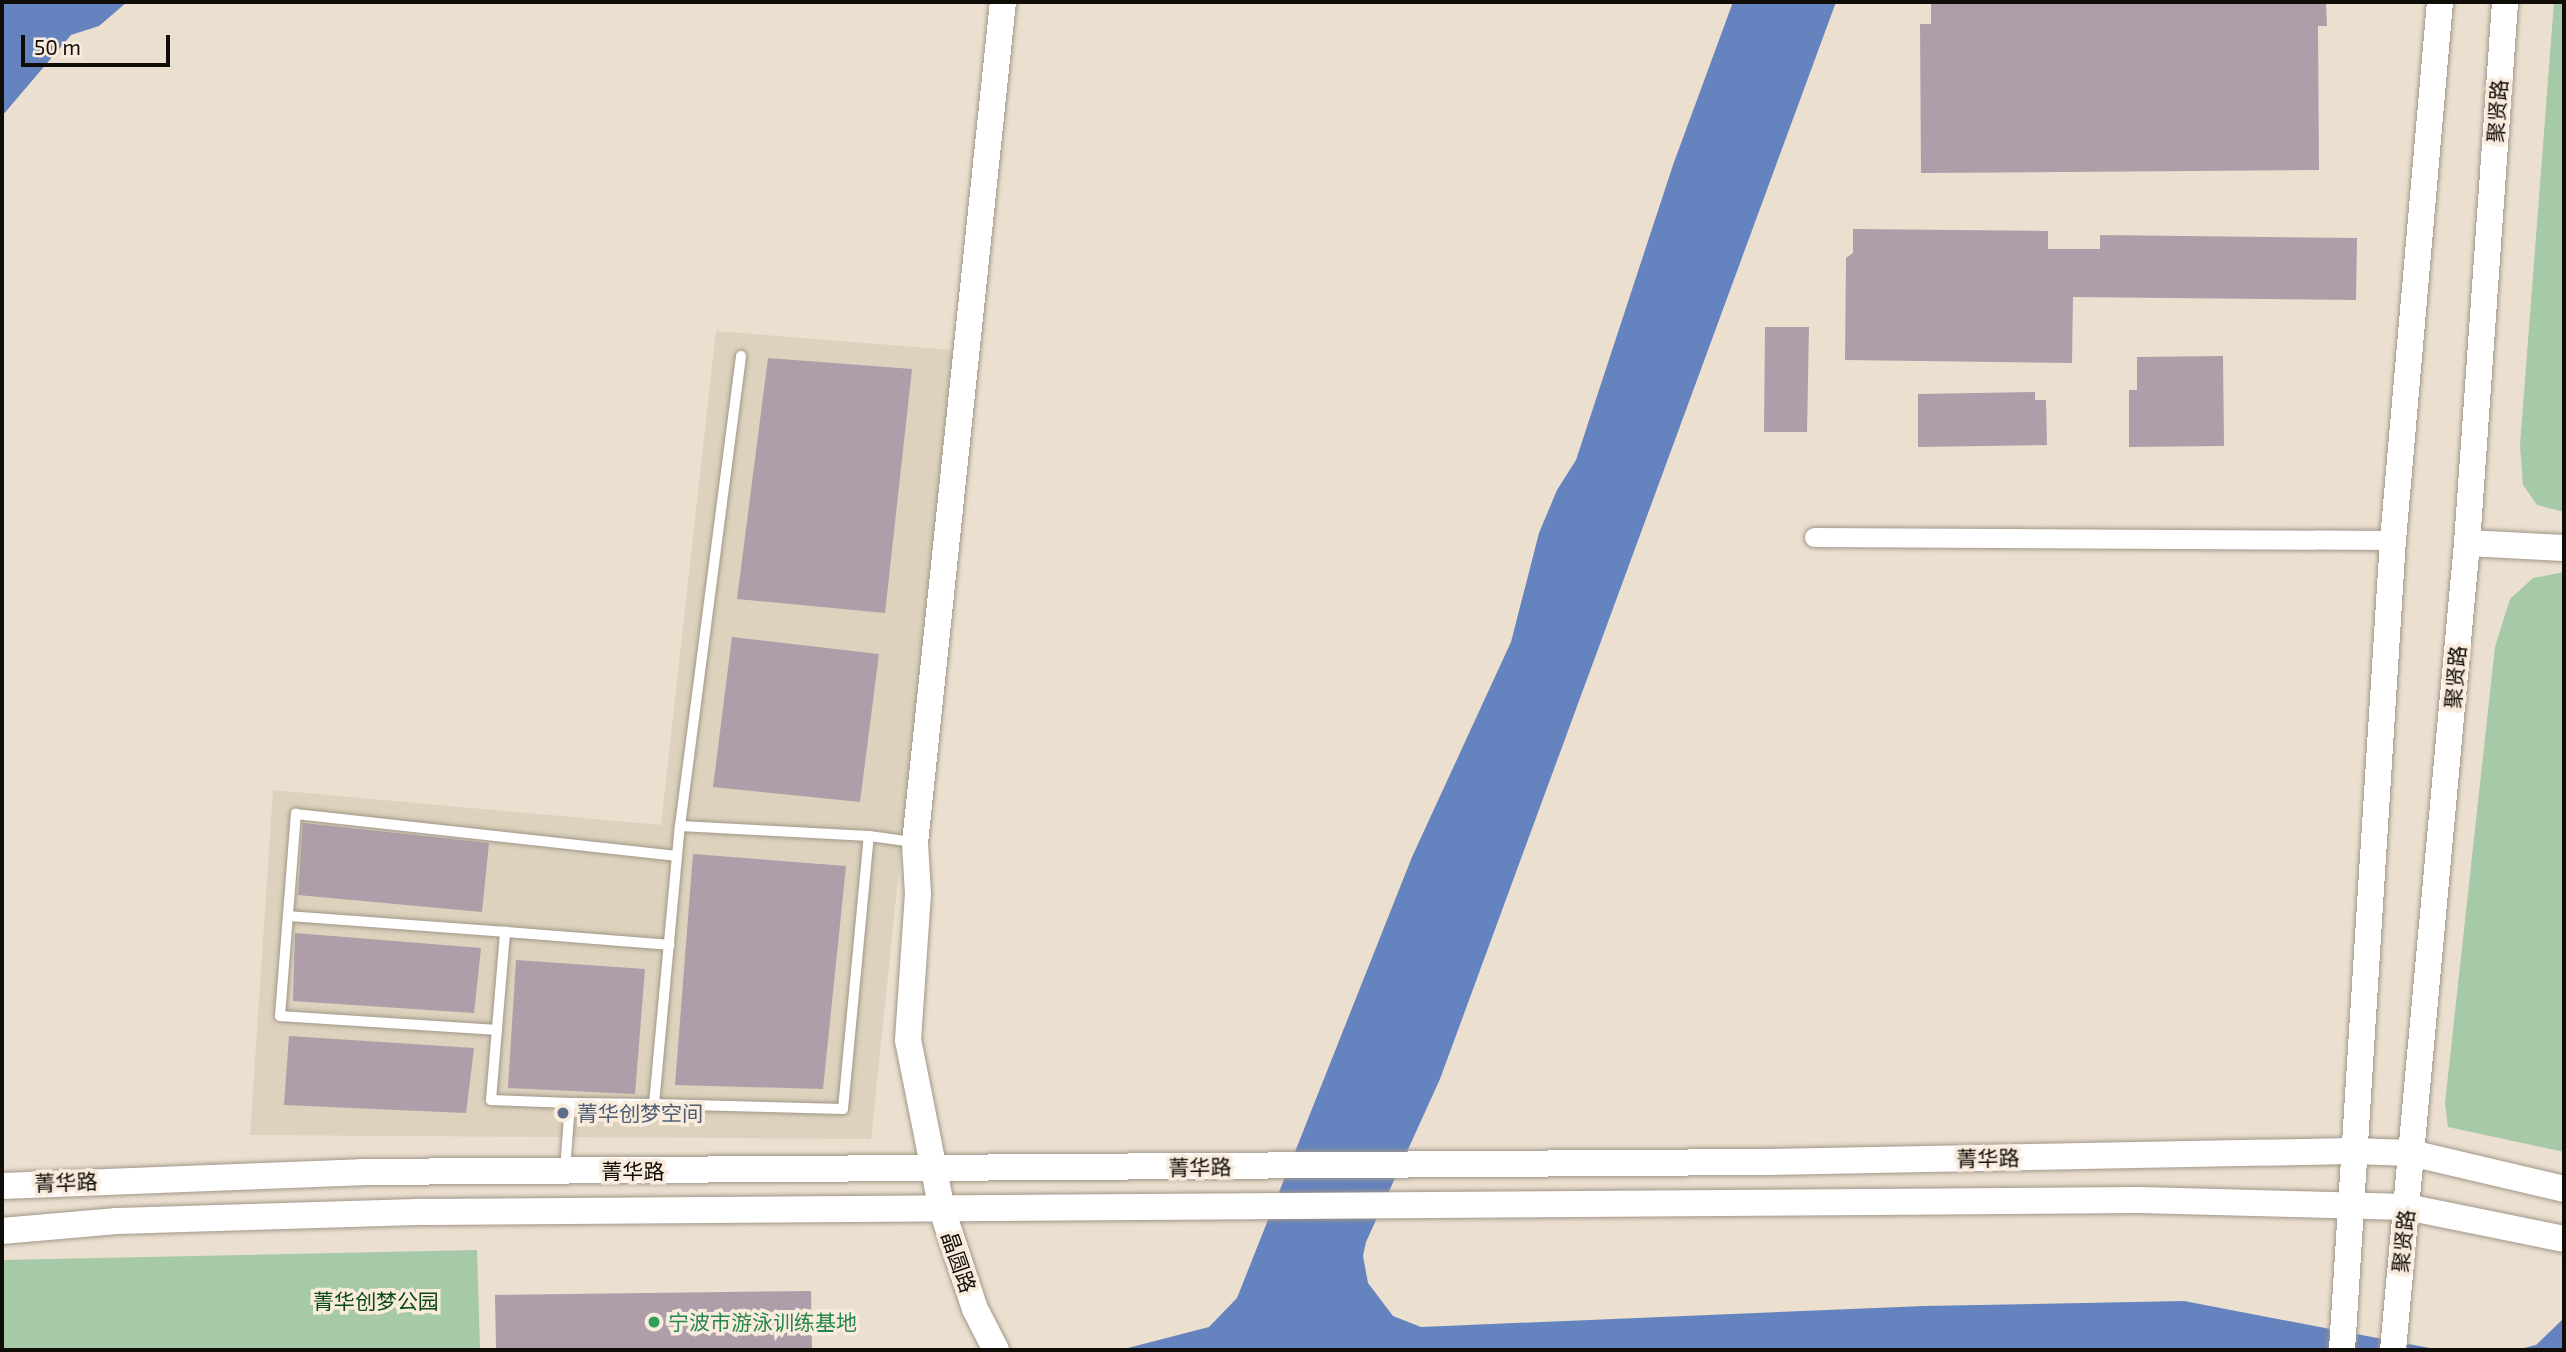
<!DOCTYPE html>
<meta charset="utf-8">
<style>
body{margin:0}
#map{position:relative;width:2566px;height:1352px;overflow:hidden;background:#ebdfd0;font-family:"Exo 2","Noto Sans SC",sans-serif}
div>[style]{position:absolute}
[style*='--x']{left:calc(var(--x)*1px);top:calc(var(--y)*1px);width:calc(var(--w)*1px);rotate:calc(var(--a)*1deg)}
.industrial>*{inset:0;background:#dcd2bd}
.green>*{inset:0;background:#a6c9a7}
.water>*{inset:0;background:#6583be}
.building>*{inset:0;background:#ae9ea9}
.roads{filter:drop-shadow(0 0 2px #a19688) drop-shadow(0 0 2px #a19688)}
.lane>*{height:10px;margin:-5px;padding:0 5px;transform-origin:5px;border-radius:5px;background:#fff}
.street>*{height:19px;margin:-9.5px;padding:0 9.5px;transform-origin:9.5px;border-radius:9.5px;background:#fff}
.secondary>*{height:26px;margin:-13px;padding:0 13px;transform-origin:13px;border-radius:13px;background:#fff}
.dots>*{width:19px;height:19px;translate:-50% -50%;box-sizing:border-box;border:4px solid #f9ecdd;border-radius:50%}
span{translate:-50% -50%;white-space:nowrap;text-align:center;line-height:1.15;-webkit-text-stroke:7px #f9ecdd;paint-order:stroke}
.street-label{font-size:21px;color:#100c07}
.service-label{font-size:21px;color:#4e5e75}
.left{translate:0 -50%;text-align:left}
.park-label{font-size:21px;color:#0b4a18}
.leisure-label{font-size:21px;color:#27864d}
.frame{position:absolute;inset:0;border:4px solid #100c07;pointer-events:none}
.scale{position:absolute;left:21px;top:35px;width:149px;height:32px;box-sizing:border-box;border:4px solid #100c07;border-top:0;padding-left:9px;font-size:21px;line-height:24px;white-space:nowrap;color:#100c07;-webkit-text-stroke:5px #f9ecdd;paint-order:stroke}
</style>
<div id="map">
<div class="industrial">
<i style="clip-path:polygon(716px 331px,953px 350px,871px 1139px,250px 1135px,273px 790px,661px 825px)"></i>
</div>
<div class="green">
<i style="clip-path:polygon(2554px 2px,2564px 2px,2564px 512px,2537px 505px,2523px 485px,2520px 445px)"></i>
<i style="clip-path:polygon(2564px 572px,2564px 1152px,2448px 1127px,2445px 1103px,2495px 647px,2510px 599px,2533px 578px)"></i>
<i style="clip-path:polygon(477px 1250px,480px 1350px,2px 1350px,2px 1260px)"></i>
</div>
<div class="water">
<i style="clip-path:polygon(2px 2px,127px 2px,99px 26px,71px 35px,2px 116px)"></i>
<i style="clip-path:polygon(1733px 2px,1836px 2px,1440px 1079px,1366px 1242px,1363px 1256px,1368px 1283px,1393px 1316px,1421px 1327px,1924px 1306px,2184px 1301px,2440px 1350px,1120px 1350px,1209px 1327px,1237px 1298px,1412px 857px,1511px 642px,1539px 533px,1557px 490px,1576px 460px,1673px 165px)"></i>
<i style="clip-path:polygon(2564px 1318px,2564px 1350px,2516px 1350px,2536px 1345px)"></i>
</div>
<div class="building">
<i style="clip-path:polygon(1931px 2px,2326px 2px,2327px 26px,2318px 26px,2319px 170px,1921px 173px,1920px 24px,1931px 24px)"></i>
<i style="clip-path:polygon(1853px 229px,2048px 231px,2048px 249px,2100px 249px,2100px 235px,2357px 238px,2356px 300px,2073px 297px,2072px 363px,1845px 360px,1846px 258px,1853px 253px)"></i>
<i style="clip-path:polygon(1765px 327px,1809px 327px,1807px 432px,1764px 432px)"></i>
<i style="clip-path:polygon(2223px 356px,2224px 446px,2129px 447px,2129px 390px,2137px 390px,2137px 357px)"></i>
<i style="clip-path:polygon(768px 358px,912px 369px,885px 613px,737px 599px)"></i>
<i style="clip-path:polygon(2035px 392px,2035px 400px,2046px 400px,2047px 445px,1918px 447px,1918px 394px)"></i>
<i style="clip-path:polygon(732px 637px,879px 654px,860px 802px,713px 787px)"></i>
<i style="clip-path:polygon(303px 823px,489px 843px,482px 912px,298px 895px)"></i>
<i style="clip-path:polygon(693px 854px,846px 866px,823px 1089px,675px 1085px)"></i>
<i style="clip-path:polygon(295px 933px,481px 948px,474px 1013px,293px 1001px)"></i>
<i style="clip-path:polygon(516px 960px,645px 969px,635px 1094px,508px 1088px)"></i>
<i style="clip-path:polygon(289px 1036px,474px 1048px,466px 1113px,284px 1105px)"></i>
<i style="clip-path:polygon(811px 1291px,812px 1350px,496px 1350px,495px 1295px)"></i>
</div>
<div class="roads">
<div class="lane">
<i style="--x:869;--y:836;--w:44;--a:7.8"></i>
<i style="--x:288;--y:916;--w:218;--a:4.2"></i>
<i style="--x:497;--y:1030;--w:217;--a:-176.3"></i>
<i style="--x:280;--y:1016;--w:203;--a:-85.5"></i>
<i style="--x:296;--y:814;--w:383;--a:6.3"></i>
<i style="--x:570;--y:1103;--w:79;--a:-177.8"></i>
<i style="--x:491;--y:1100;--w:169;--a:-85.2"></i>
<i style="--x:505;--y:932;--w:165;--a:4.5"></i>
<i style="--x:654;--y:1104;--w:189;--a:1.5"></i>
<i style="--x:843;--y:1109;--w:274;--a:-84.6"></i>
<i style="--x:869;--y:836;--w:189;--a:-177"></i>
<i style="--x:565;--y:1170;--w:67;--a:-85.7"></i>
<i style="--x:570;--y:1103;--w:84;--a:0.7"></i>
<i style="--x:654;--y:1104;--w:279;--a:-84.7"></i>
<i style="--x:680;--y:826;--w:474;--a:-82.6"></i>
</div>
<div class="street">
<i style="--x:1814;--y:537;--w:579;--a:0.3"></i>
</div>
<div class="secondary">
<i style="--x:2467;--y:543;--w:97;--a:3"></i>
<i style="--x:2;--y:1186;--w:359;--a:-2.2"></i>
<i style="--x:361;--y:1172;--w:1408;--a:-0.41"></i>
<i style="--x:1769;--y:1162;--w:584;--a:-1.08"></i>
<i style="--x:2353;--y:1151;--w:58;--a:2"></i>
<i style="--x:2411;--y:1153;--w:157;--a:13.2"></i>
<i style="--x:2;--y:1231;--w:115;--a:-5"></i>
<i style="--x:117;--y:1221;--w:308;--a:-1.7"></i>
<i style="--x:425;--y:1212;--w:1715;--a:-0.4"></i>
<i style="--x:2140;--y:1200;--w:267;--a:1.5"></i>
<i style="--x:2407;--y:1207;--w:160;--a:11.5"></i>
<i style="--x:996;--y:1350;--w:46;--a:-117.1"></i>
<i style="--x:975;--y:1309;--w:104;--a:-108.4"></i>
<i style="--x:942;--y:1210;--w:173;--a:-101.3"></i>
<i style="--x:908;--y:1040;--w:146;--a:-86.1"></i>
<i style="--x:918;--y:894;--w:51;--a:-93.4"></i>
<i style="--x:915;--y:843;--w:846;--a:-84.03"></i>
<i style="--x:2342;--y:1350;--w:812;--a:-86.4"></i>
<i style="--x:2393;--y:540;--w:540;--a:-85.01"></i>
<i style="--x:2393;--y:1350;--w:810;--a:-84.76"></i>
<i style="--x:2467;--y:543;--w:542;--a:-85.98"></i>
</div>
</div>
<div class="dots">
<i style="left:563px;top:1113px;background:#5c6f8a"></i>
<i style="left:654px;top:1322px;background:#2e9e5b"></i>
</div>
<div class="street-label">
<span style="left:2497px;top:111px;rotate:-86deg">聚贤路</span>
<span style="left:2455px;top:677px;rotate:-85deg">聚贤路</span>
<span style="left:1988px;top:1158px;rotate:-1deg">菁华路</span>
<span style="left:1200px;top:1167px;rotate:-1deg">菁华路</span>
<span style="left:633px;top:1171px">菁华路</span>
<span style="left:66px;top:1182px;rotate:-2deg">菁华路</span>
<span style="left:2403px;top:1241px;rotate:-84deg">聚贤路</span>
<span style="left:959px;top:1262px;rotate:71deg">晶圆路</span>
</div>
<div class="service-label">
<span class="left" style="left:577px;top:1113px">菁华创梦空间</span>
</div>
<div class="park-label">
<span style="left:376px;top:1301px">菁华创梦公园</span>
</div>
<div class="leisure-label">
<span class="left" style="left:668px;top:1322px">宁波市游泳训练基地</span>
</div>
<div class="frame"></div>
<div class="scale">50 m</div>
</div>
